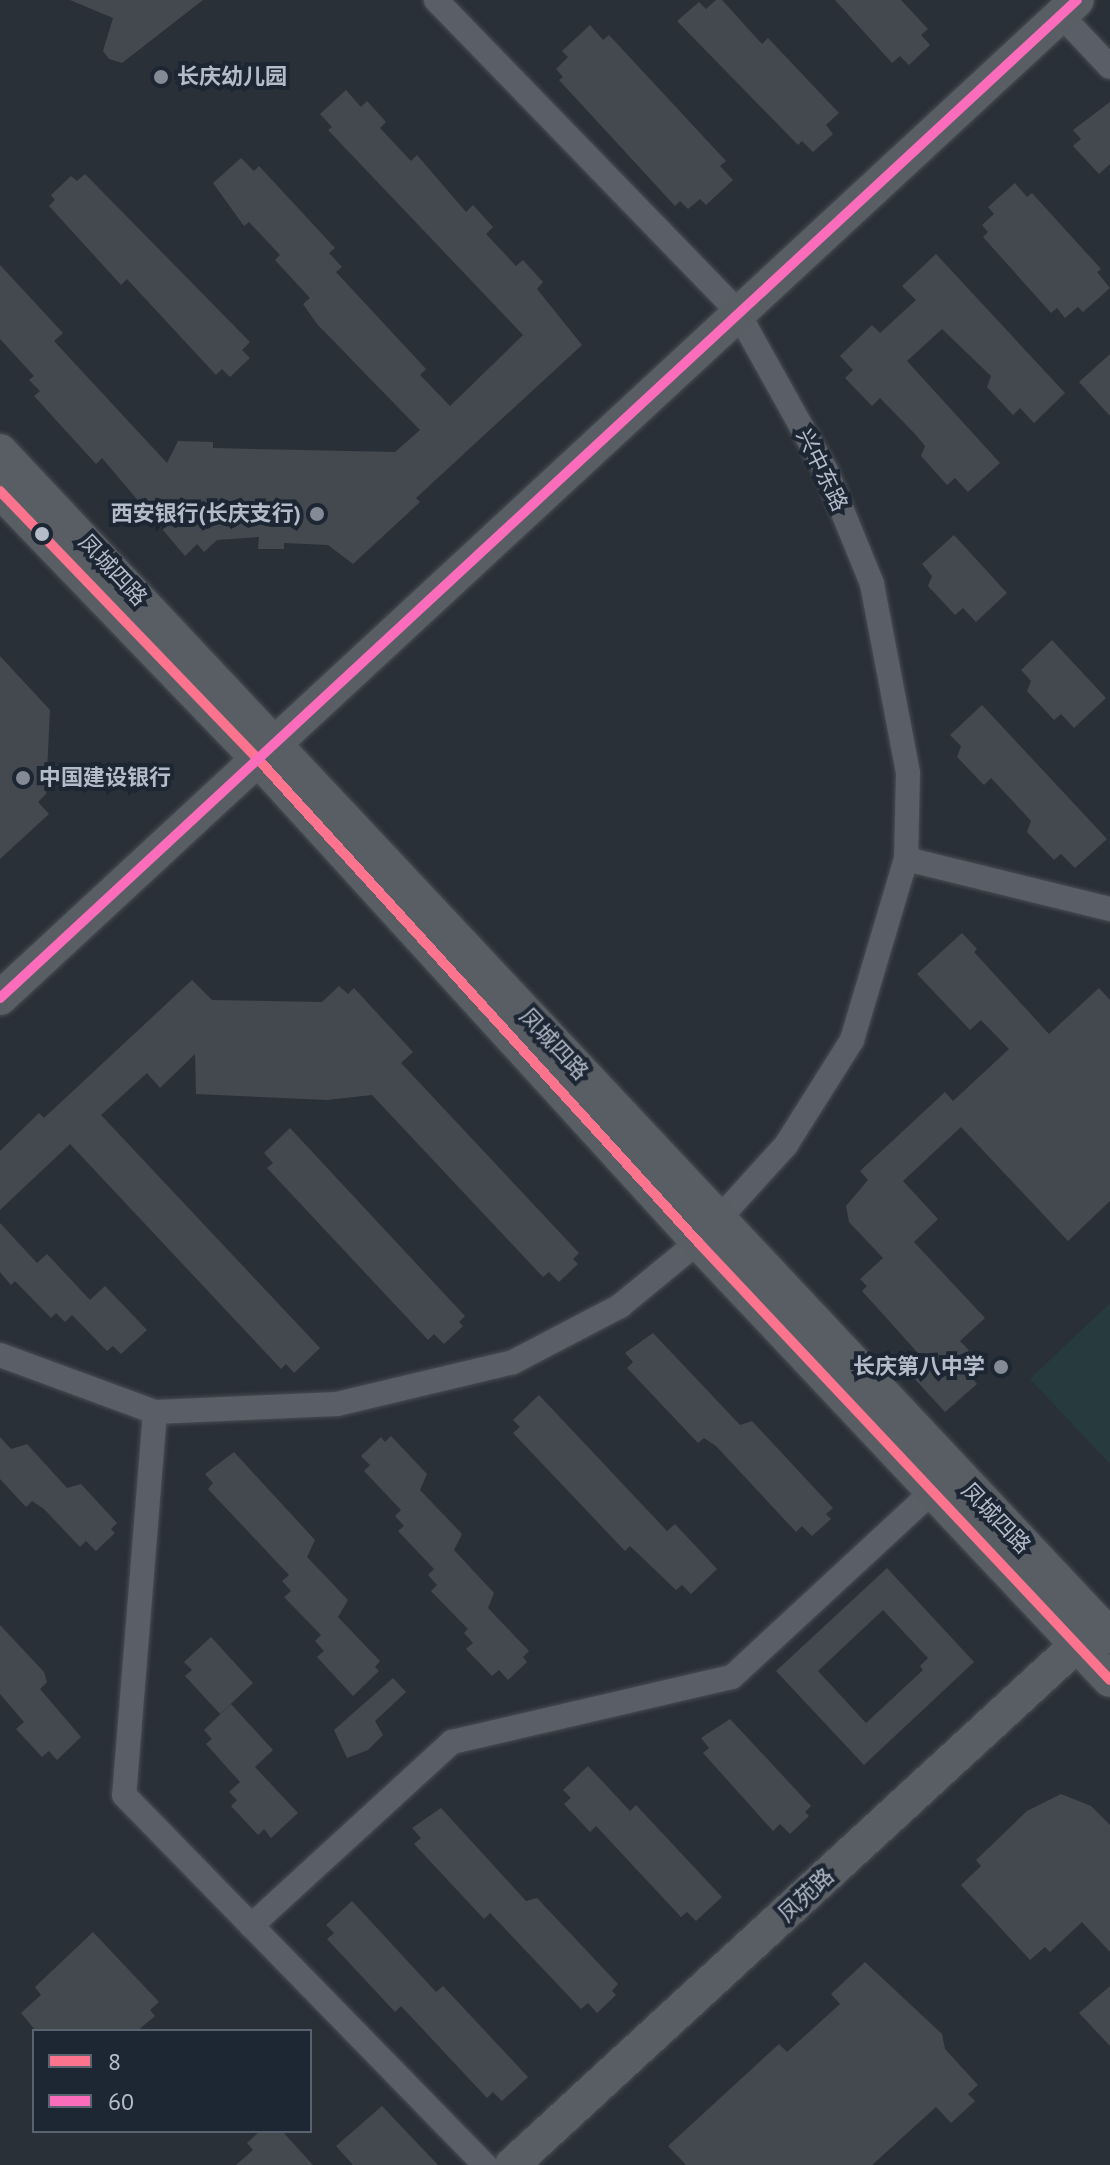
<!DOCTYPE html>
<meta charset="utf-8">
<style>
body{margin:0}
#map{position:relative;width:1110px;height:2165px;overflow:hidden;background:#2a3038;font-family:"PT Sans","Noto Sans SC",sans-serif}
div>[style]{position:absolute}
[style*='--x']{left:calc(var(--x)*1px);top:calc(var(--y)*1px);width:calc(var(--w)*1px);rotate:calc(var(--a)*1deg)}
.green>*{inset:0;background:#273a3e}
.building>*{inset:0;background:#444950}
.roads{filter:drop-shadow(0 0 2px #484c53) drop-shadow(0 0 2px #484c53)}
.street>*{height:24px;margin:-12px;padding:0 12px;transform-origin:12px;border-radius:12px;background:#5a5e66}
.secondary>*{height:34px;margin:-17px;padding:0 17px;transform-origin:17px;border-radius:17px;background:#595d64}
.bus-1>*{height:10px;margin:-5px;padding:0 5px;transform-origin:5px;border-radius:5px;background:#fc738d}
.bus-2>*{height:10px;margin:-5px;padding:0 5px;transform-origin:5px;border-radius:5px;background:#fb6dba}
.dots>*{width:22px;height:22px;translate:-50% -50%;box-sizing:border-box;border:4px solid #1d2633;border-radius:50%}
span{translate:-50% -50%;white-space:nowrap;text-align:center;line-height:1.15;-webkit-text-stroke:8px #1d2633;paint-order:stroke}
.poi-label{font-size:22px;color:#b4bcc9;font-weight:700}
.left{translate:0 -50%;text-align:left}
.right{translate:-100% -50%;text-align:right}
.street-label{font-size:22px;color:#b4bcc9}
.legend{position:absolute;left:32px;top:2029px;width:280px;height:104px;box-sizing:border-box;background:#1d2633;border:2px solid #59626f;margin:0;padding:10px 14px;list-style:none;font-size:24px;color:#b4bcc9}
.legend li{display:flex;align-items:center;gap:16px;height:40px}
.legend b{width:40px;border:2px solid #59626f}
</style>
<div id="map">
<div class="green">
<i style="clip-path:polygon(1110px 1303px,1110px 1464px,1030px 1379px)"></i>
</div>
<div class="building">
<i style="clip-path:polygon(70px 0,203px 0,122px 63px,109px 59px,103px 51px,113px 18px)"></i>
<i style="clip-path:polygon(716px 0,722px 0,762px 44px,768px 38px,839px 113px,826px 125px,833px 134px,813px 152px,802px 141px,798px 145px,677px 21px,699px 2px,706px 9px)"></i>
<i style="clip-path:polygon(835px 0,901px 0,928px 29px,921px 35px,930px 45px,909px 65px,900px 56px,892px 63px)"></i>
<i style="clip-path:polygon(590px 25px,603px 40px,609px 35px,726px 161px,720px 166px,733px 180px,706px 205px,700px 199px,688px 209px,680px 201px,675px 206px,559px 80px,563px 77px,556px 69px,568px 57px,562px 51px)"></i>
<i style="clip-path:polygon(346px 90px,361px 107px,367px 101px,386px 122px,380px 128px,411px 161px,417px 155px,466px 212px,473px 205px,493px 227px,486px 234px,516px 266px,523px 260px,543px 282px,537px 289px,582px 345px,416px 498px,420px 502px,353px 564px,328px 545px,284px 543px,284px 549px,258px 549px,259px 537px,217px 540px,204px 552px,197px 544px,185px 556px,102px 458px,96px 464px,34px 396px,40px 391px,29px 380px,34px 376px,0 339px,0 265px,63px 333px,54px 341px,167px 463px,178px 441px,213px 442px,213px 448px,395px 452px,420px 430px,317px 324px,303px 304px,310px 298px,275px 260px,280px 255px,249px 222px,244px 226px,213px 183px,241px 158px,254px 171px,259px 166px,335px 248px,329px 253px,342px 267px,336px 272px,426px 369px,420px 375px,450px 406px,523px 335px,328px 130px,332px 127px,320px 114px)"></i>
<i style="clip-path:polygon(1110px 102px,1110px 164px,1099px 174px,1073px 146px,1081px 139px,1073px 130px)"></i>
<i style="clip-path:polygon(85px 174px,250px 342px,242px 350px,250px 358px,230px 377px,222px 369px,216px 375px,127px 279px,121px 285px,49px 206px,55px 200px,51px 195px,71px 176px,77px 181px)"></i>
<i style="clip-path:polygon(1015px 183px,1027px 197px,1032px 193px,1101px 269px,1097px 272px,1110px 288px,1083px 312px,1078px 307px,1065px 318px,1057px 308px,1051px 313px,983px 237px,988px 232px,982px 225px,994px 214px,988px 207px)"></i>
<i style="clip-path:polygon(936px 254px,1065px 393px,1034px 423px,1020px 408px,1013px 415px,987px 387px,991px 376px,942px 329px,907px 361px,1000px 463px,968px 492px,955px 478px,947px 485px,921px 456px,925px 446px,915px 434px,880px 398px,872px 406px,845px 378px,853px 370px,840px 356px,872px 325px,880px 333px,916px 300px,902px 286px)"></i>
<i style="clip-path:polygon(1110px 354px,1110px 416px,1079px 382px)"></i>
<i style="clip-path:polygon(954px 535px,1007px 593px,976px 622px,963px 608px,955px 615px,928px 586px,932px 576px,922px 564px)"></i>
<i style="clip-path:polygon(1052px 640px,1106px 698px,1074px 728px,1061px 714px,1054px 720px,1027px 691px,1031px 681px,1021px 670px)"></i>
<i style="clip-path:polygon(0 656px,50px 710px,46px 794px,38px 802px,49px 814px,0 859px)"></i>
<i style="clip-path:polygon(982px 705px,1107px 839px,1075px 868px,1061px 854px,1054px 860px,1027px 832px,1031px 821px,1021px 810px,991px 778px,984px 785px,957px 757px,961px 746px,950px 735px)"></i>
<i style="clip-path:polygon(962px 933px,977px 949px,974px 952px,1049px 1034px,1099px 988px,1110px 1000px,1110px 1201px,1068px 1241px,961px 1127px,903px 1181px,938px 1219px,914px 1242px,985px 1318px,960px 1341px,984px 1366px,972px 1378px,977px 1384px,945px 1412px,911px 1375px,926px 1362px,862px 1291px,867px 1286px,860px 1279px,883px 1258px,849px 1222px,846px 1206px,868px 1180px,860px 1171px,945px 1092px,953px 1101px,1009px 1049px,981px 1020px,970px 1030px,917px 974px)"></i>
<i style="clip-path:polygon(192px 980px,212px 1000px,322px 1002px,339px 986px,348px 994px,354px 988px,413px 1052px,401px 1063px,579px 1253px,573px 1259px,578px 1264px,559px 1282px,549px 1272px,543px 1277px,372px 1095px,327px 1100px,196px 1094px,195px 1054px,160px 1088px,147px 1073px,101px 1115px,320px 1348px,294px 1373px,286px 1364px,281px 1369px,70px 1144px,0 1210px,0 1151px,39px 1113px,44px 1118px)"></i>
<i style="clip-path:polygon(290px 1128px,465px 1316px,459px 1322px,463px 1326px,444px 1344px,434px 1334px,428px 1340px,267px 1168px,273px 1163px,264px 1153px)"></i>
<i style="clip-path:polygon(0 1223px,37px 1263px,47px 1254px,90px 1300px,105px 1286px,147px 1330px,121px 1354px,113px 1346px,107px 1351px,72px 1315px,65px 1322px,56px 1313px,51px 1318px,15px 1281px,11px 1285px,0 1272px)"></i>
<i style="clip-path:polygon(653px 1333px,740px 1425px,752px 1421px,833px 1508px,826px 1514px,831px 1519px,812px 1536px,802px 1526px,796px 1532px,716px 1446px,704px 1438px,698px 1443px,627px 1368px,633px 1362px,625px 1353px)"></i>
<i style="clip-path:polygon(539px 1395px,667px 1531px,675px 1524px,717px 1569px,691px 1594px,682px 1585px,676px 1590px,630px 1546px,625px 1551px,513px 1433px,520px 1427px,513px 1420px)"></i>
<i style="clip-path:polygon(391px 1436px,427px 1474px,420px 1490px,462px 1534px,454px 1550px,494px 1593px,488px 1608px,529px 1651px,523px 1657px,527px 1662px,508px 1680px,499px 1670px,492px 1676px,466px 1649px,473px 1643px,464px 1633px,468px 1629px,431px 1591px,437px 1585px,428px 1575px,434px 1569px,398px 1531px,404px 1526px,395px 1516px,401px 1510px,364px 1471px,370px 1465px,361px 1456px,381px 1437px,385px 1442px)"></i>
<i style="clip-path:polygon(0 1437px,11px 1449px,27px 1444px,67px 1488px,81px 1484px,117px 1523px,111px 1529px,115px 1533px,96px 1551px,86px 1541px,80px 1547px,44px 1509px,32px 1501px,26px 1507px,0 1479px)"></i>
<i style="clip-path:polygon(234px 1452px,315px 1540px,307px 1557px,348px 1600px,338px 1617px,380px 1661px,375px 1667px,379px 1671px,353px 1696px,317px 1657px,324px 1651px,315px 1641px,321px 1635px,284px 1597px,291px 1591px,282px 1581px,289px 1575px,208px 1489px,213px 1483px,205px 1474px)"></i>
<i style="clip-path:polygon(evenodd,887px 1568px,974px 1662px,864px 1765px,776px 1671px,887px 1568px,883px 1610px,928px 1658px,920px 1666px,923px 1670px,866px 1723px,818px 1671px,883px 1610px)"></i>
<i style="clip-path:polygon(0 1625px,44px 1672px,47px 1682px,40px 1689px,81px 1737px,57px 1760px,49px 1751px,42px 1757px,16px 1729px,24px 1722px,0 1694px)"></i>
<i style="clip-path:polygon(211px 1637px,253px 1683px,220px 1714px,185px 1676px,192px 1670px,184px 1662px)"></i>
<i style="clip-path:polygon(393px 1678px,406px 1692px,375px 1721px,383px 1735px,368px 1750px,347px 1758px,334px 1730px)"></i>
<i style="clip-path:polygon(231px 1704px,273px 1750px,255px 1767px,298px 1813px,271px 1838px,264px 1829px,258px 1835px,231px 1806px,237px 1800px,229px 1792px,240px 1782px,206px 1744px,212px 1739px,204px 1730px)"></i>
<i style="clip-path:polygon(730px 1719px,811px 1806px,805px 1812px,809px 1816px,790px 1834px,780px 1824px,773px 1831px,703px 1753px,709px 1748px,701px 1738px)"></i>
<i style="clip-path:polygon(588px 1766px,630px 1811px,636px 1805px,722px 1897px,696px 1921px,687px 1912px,681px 1917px,596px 1826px,590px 1832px,564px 1804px,571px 1798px,563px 1790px)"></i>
<i style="clip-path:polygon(1061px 1794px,1091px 1806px,1110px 1825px,1110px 1952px,1082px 1922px,1050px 1952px,1045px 1947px,1030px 1960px,961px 1885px,981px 1866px,976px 1860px,1027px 1811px)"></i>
<i style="clip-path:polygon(441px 1808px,526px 1901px,537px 1898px,618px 1984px,612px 1991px,616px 1995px,597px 2013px,588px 2003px,581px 2009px,490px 1913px,484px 1919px,414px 1844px,421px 1838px,412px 1828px)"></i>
<i style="clip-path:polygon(352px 1901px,436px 1992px,443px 1986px,528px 2077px,502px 2101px,493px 2092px,487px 2098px,401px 2006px,395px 2012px,327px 1939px,334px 1933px,326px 1925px)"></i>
<i style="clip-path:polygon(93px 1932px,159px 2002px,150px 2010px,155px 2016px,137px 2031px,36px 2031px,21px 2013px,41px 1995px,35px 1987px)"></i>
<i style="clip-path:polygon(865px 1962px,942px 2034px,945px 2049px,978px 2085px,968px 2094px,975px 2101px,951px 2123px,936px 2107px,872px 2165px,686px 2165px,668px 2146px,779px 2044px,787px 2052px,840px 2004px,831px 1994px)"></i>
<i style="clip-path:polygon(1110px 1986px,1110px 2046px,1079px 2013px)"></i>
<i style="clip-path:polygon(382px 2106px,438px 2165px,353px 2165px,336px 2146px)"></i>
<i style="clip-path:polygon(260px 2131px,282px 2131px,313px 2165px,236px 2165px,253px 2150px,247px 2143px)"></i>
</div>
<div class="roads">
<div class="street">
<i style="--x:436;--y:0;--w:433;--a:45.9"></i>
<i style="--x:737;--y:311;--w:183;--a:60.9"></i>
<i style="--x:826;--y:471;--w:122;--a:67.8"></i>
<i style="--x:872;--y:584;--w:192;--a:79.2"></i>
<i style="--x:908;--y:773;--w:86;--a:91.3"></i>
<i style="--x:906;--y:859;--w:210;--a:13.8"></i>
<i style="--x:1061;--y:15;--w:71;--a:46.7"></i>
<i style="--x:0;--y:1355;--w:165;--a:20.2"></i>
<i style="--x:155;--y:1412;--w:182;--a:-2.5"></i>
<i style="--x:337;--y:1404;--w:181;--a:-13.4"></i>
<i style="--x:513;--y:1362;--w:121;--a:-27.6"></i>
<i style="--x:620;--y:1306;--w:101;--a:-39.4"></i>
<i style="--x:698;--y:1242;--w:131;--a:-47.8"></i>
<i style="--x:786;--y:1145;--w:124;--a:-57.8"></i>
<i style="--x:852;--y:1040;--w:189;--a:-73.4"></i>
<i style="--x:155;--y:1412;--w:384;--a:94.6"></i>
<i style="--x:124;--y:1795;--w:517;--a:45.71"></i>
<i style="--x:251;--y:1926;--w:273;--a:-42.5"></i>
<i style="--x:452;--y:1742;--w:287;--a:-13.1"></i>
<i style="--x:732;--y:1677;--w:271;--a:-42.8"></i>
</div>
<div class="secondary">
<i style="--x:0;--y:451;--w:1624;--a:46.87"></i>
<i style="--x:0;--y:491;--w:371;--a:46.1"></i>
<i style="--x:257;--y:758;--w:655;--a:47.66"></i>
<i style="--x:698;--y:1242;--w:601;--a:46.75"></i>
<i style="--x:0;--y:998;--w:1468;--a:-42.82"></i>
<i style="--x:512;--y:2165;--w:790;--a:-42.64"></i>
</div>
</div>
<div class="bus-1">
<i style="--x:0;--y:491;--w:371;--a:46.1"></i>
<i style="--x:257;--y:758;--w:655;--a:47.66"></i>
<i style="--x:698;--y:1242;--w:601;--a:46.75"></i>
</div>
<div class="bus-2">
<i style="--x:0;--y:998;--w:1468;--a:-42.82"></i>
</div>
<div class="dots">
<i style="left:161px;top:77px;background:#848b96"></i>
<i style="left:317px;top:514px;background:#848b96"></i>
<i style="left:42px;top:534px;background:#b4bcc9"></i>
<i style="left:23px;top:778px;background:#848b96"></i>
<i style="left:1001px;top:1367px;background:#848b96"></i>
</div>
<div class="poi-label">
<span class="left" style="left:177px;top:77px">长庆幼儿园</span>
<span class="right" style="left:301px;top:514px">西安银行(长庆支行)</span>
<span class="left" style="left:39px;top:778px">中国建设银行</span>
<span class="right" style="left:985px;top:1367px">长庆第八中学</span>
</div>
<div class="street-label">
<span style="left:822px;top:470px;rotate:64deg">兴中东路</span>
<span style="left:113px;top:570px;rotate:47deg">凤城四路</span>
<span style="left:554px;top:1044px;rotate:47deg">凤城四路</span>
<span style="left:996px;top:1518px;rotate:46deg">凤城四路</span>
<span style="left:806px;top:1895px;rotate:-43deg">凤苑路</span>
</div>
<ul class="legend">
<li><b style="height:10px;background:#fc738d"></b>8</li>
<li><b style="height:10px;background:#fb6dba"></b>60</li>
</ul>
</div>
